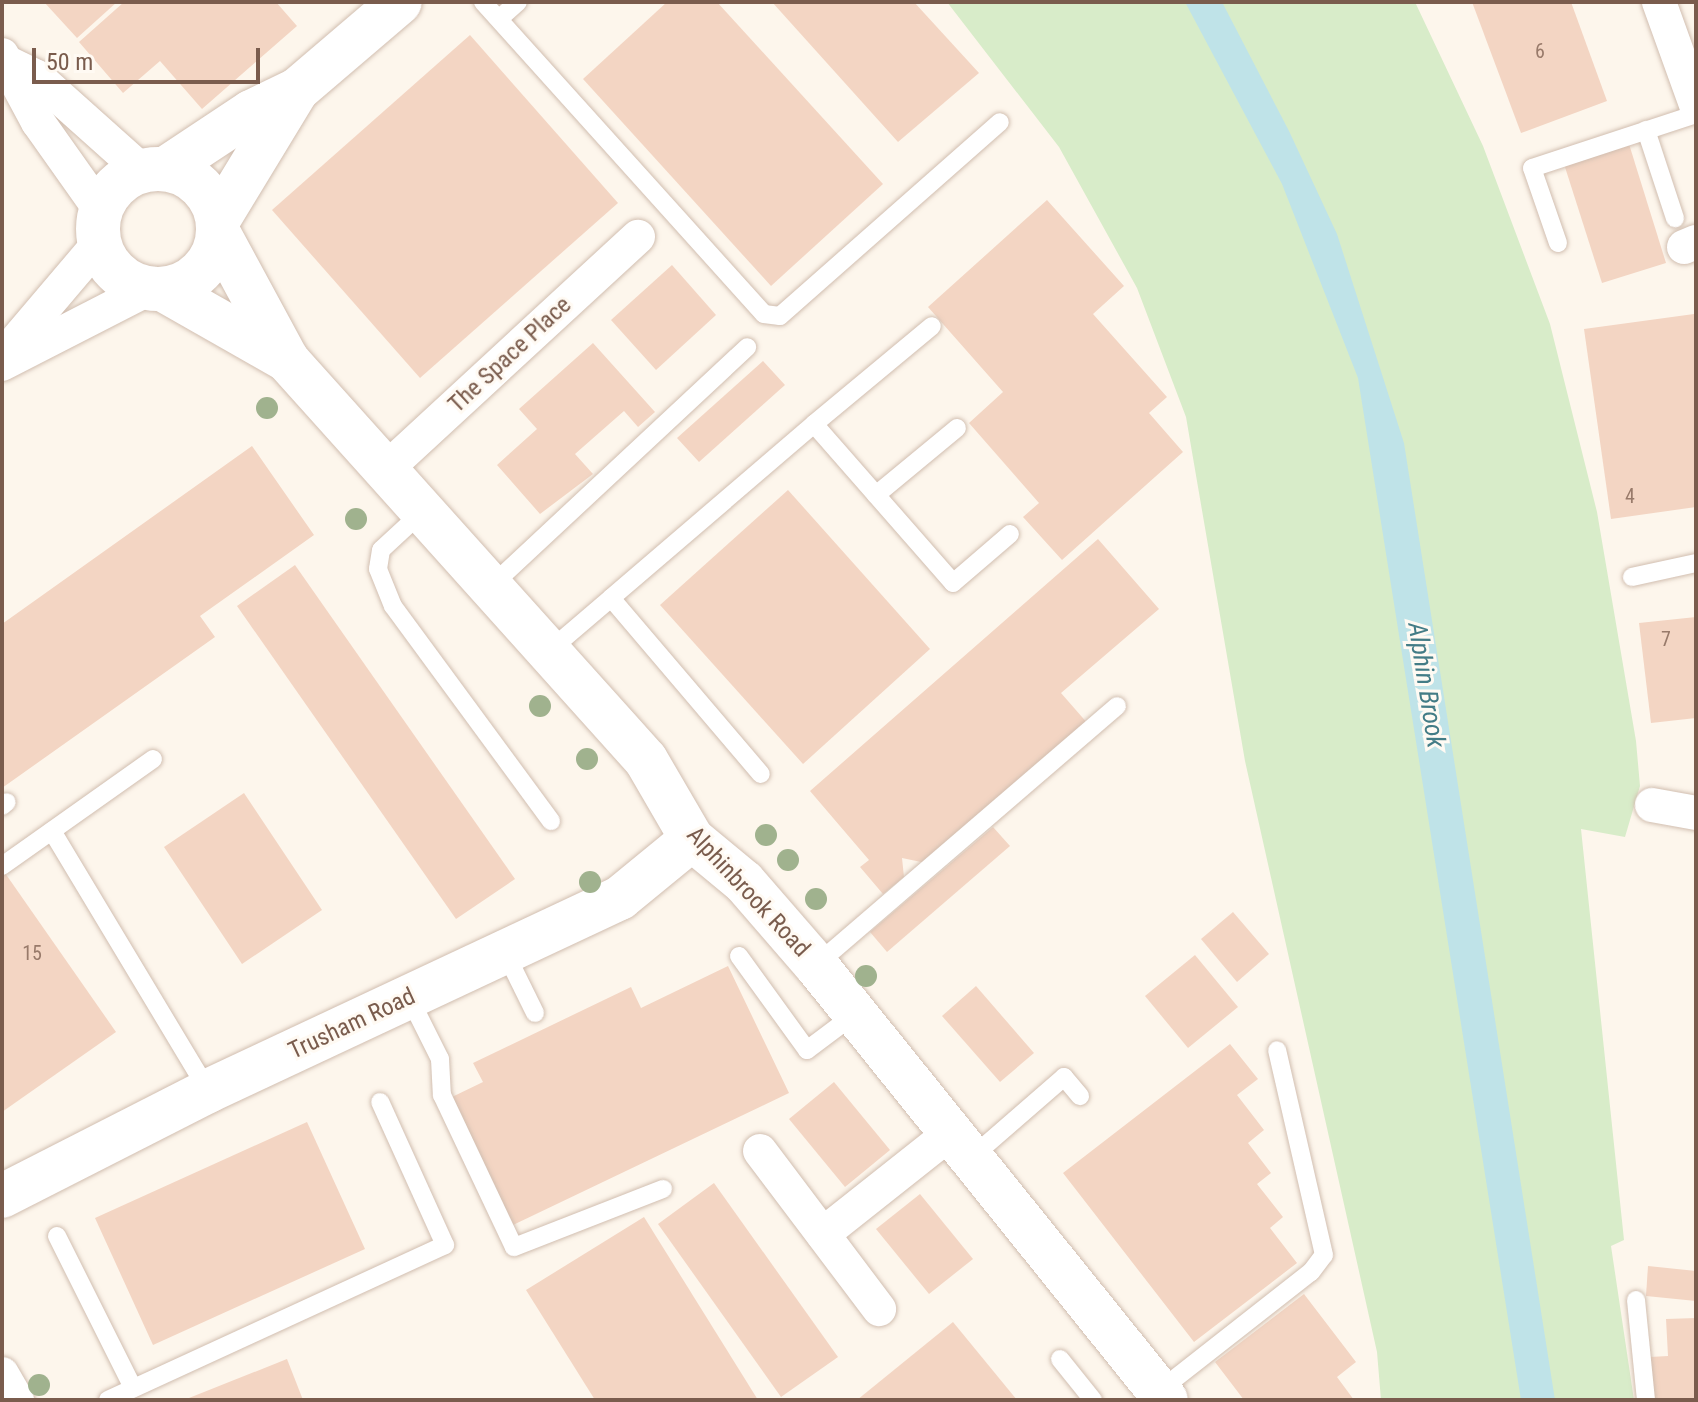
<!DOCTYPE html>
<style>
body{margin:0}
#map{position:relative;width:1698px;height:1402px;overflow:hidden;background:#fdf6ec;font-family:"Roboto Condensed",sans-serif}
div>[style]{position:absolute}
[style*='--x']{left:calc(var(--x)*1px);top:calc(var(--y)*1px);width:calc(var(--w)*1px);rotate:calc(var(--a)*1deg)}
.green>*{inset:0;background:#d8ecc9}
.water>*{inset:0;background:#bfe3e8}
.building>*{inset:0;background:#f3d5c3}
.roads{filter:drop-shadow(0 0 2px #d1beb0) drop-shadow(0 0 2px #d1beb0)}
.service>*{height:18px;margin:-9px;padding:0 9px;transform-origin:9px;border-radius:9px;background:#fff}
.minor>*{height:34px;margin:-17px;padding:0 17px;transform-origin:17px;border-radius:17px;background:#fff}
.tertiary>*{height:44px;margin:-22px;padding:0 22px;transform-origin:22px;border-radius:22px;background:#fff}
.secondary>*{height:44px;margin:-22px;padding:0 22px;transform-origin:22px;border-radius:22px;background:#fff}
.secondary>.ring{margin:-22px;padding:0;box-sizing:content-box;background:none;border:44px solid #fff;border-radius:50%}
.trees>*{width:22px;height:22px;margin:-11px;border-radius:50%;background:#a0b28e}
span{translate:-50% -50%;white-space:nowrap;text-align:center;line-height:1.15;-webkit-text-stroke:6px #fffaf3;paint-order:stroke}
.number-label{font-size:20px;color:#987a6a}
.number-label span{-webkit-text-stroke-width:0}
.street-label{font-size:24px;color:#7a5c4d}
.water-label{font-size:26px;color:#437c86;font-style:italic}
.frame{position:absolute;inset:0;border:4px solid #7a5c4d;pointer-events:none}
.scale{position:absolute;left:32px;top:48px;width:228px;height:36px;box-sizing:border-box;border:4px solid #7a5c4d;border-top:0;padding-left:10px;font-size:24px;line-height:28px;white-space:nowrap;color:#7a5c4d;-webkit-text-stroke:6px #fffaf3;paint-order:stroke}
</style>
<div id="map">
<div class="green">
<i style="clip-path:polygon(947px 2px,1415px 2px,1483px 146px,1550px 324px,1597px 512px,1636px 741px,1640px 786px,1625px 837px,1581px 829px,1624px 1240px,1611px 1246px,1634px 1400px,1381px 1400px,1377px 1352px,1245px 761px,1186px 417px,1137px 288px,1059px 147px)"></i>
</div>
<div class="water">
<i style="clip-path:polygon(1185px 2px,1222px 2px,1289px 131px,1337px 234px,1404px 443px,1555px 1400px,1521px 1400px,1358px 378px,1282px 184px)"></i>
</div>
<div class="building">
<i style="clip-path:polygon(44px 2px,117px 2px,77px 38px)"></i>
<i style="clip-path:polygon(124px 2px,276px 2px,297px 26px,202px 109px,160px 61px,123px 93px,79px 42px)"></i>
<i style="clip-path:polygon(667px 2px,717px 2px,883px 184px,771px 286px,583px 79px)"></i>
<i style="clip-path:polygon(772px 2px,914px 2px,979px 73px,898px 142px)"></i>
<i style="clip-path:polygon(1472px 2px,1571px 2px,1607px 101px,1521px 133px)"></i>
<i style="clip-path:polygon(470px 35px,618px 203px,420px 378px,272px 210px)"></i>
<i style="clip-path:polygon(1629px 144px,1666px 263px,1602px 283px,1564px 164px)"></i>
<i style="clip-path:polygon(1047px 200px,1124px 286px,1093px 314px,1167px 397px,1149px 413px,1183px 452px,1062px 560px,1023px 517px,1039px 503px,969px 423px,1003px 392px,928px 307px)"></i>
<i style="clip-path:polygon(672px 265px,716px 315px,656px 370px,611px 320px)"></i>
<i style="clip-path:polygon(1694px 314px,1696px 507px,1611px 519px,1584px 329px)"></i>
<i style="clip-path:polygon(593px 343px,655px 412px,638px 427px,624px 411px,575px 454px,593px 474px,540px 514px,497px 465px,537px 429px,519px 409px)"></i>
<i style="clip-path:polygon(763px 361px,785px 385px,699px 462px,677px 438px)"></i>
<i style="clip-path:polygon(252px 446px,314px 535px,200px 616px,215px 637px,2px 788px,2px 624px)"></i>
<i style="clip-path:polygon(788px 490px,930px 649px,803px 764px,660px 605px)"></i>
<i style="clip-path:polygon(1098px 539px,1159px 609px,1061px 693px,1089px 725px,926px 863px,902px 858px,904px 877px,883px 894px,860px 867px,869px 860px,810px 791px)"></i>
<i style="clip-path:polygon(295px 565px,515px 879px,456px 919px,237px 606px)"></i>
<i style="clip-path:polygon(1696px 617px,1696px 718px,1651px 723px,1639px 623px)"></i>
<i style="clip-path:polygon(244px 793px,322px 910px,242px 964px,164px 847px)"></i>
<i style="clip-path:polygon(993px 827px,1010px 846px,887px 952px,870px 932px)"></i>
<i style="clip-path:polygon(5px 873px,116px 1032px,2px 1112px,2px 875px)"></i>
<i style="clip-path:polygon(1233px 912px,1269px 954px,1237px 982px,1201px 939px)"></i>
<i style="clip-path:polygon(1195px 955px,1238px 1007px,1188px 1048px,1145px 996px)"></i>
<i style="clip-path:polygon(728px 966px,789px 1093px,513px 1225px,452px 1097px,483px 1082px,473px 1063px,631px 987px,641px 1008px)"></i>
<i style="clip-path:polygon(976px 986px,1034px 1053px,1000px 1082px,942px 1016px)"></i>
<i style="clip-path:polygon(1230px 1044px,1258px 1079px,1237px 1095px,1264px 1130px,1248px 1143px,1271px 1173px,1257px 1184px,1283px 1217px,1270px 1228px,1297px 1263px,1194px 1342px,1063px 1173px)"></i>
<i style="clip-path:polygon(834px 1082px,890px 1150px,845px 1187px,789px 1119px)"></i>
<i style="clip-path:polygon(307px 1122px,365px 1249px,153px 1345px,95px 1218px)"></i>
<i style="clip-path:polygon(714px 1183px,838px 1357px,781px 1397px,658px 1224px)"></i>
<i style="clip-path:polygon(920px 1194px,973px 1259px,929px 1294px,876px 1229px)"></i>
<i style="clip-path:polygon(644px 1217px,758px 1400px,595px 1400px,526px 1290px)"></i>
<i style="clip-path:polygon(1648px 1266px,1696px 1271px,1696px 1301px,1646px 1296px)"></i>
<i style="clip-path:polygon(1304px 1294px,1356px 1362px,1337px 1377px,1354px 1400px,1244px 1400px,1215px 1362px)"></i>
<i style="clip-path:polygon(1696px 1318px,1696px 1400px,1651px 1400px,1650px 1357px,1668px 1356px,1666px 1319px)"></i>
<i style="clip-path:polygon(953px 1322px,1017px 1400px,857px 1400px)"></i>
<i style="clip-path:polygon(287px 1359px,303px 1400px,184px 1400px)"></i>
</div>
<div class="roads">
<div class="service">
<i style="--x:483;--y:2;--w:420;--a:48"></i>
<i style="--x:764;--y:314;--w:16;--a:7"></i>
<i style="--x:780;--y:316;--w:293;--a:-41.4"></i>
<i style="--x:500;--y:18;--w:24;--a:-42"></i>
<i style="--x:1646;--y:130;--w:93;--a:71.8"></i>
<i style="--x:1558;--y:243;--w:79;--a:-109.1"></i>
<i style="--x:1532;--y:168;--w:173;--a:-18.2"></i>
<i style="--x:814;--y:424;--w:153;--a:-39.7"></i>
<i style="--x:876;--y:495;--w:105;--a:-39.6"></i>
<i style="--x:421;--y:513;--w:54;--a:137.2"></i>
<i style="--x:381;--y:550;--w:19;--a:99"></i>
<i style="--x:378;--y:569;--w:40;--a:68"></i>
<i style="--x:393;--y:606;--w:267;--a:53.7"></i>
<i style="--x:1632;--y:577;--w:66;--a:-12.3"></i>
<i style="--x:489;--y:588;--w:353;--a:-43"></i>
<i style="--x:611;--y:598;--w:267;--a:-40.6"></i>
<i style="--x:814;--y:424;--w:211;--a:48.8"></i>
<i style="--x:953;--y:583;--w:75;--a:-40.7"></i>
<i style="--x:549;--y:651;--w:82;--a:-40.5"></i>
<i style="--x:611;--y:598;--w:231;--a:49.6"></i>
<i style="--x:2;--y:806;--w:6;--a:-39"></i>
<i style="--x:52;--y:831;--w:303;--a:59"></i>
<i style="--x:2;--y:866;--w:185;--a:-35.3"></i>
<i style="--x:505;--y:952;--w:68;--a:63.8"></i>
<i style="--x:739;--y:956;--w:116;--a:54.1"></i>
<i style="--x:807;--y:1050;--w:60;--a:-36.9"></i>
<i style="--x:816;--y:965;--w:397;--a:-40.7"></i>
<i style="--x:409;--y:997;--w:69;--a:63.4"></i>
<i style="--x:440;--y:1059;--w:36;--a:87"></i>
<i style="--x:442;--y:1095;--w:168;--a:64.7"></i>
<i style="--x:514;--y:1247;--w:160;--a:-21.3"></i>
<i style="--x:972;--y:1157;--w:122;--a:-41"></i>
<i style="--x:1064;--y:1077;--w:25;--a:50"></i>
<i style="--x:57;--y:1236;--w:170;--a:63.4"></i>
<i style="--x:1636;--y:1300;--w:100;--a:84.3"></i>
<i style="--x:1060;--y:1359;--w:53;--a:51.2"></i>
<i style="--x:1159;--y:1391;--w:193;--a:-38.1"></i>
<i style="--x:1311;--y:1272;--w:21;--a:-53"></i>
<i style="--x:1324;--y:1255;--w:210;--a:-102.9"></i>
<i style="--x:108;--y:1400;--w:371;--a:-24.7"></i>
<i style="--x:445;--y:1245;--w:157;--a:-114.4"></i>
</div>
<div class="minor">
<i style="--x:1659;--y:2;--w:109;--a:70.2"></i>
<i style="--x:2;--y:55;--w:76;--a:61.8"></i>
<i style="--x:38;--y:122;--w:109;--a:54.7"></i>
<i style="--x:10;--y:64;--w:30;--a:26"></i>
<i style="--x:37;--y:77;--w:141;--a:41.8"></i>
<i style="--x:1684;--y:247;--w:13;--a:-23"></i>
<i style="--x:5;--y:354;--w:145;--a:-49.7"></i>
<i style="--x:2;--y:364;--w:164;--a:-27.2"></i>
<i style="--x:383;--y:472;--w:347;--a:-42.7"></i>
<i style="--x:1652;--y:805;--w:45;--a:10.3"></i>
<i style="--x:760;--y:1151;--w:198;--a:53"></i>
<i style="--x:823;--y:1234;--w:161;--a:-38.4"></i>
<i style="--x:2;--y:1374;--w:30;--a:60"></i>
</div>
<div class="tertiary">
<i style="--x:2;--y:1196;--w:231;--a:-27"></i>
<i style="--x:208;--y:1091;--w:455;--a:-25.1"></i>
<i style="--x:620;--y:898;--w:93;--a:-39.3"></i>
</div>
<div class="secondary">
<i class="ring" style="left:98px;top:169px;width:76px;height:76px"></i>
<i style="--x:165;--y:169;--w:103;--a:-33.5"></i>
<i style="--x:251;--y:112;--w:51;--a:-25.6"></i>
<i style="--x:218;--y:220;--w:152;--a:-58.7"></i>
<i style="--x:297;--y:90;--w:135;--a:-40.5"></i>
<i style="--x:219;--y:234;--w:143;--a:61.6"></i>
<i style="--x:287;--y:360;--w:537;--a:48.09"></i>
<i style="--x:646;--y:760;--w:91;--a:59.8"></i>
<i style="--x:692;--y:839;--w:67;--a:39.6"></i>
<i style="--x:744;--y:882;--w:110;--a:49.1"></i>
<i style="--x:816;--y:965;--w:558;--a:51.18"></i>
<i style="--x:164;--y:290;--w:142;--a:29.6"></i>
</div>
</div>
<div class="trees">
<i style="left:267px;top:408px"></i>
<i style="left:356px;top:519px"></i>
<i style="left:540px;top:706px"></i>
<i style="left:587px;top:759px"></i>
<i style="left:766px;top:835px"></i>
<i style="left:788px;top:860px"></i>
<i style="left:590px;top:882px"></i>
<i style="left:816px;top:899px"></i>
<i style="left:866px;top:976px"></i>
<i style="left:39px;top:1385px"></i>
</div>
<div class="number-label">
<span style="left:1540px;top:51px">6</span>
<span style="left:1630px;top:496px">4</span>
<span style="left:1666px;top:639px">7</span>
<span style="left:32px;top:953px">15</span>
</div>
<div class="street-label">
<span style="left:510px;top:355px;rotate:-43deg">The Space Place</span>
<span style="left:748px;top:892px;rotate:47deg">Alphinbrook Road</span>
<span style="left:352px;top:1024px;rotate:-25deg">Trusham Road</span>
</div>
<div class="water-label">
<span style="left:1426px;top:685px;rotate:81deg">Alphin Brook</span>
</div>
<div class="frame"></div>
<div class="scale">50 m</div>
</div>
